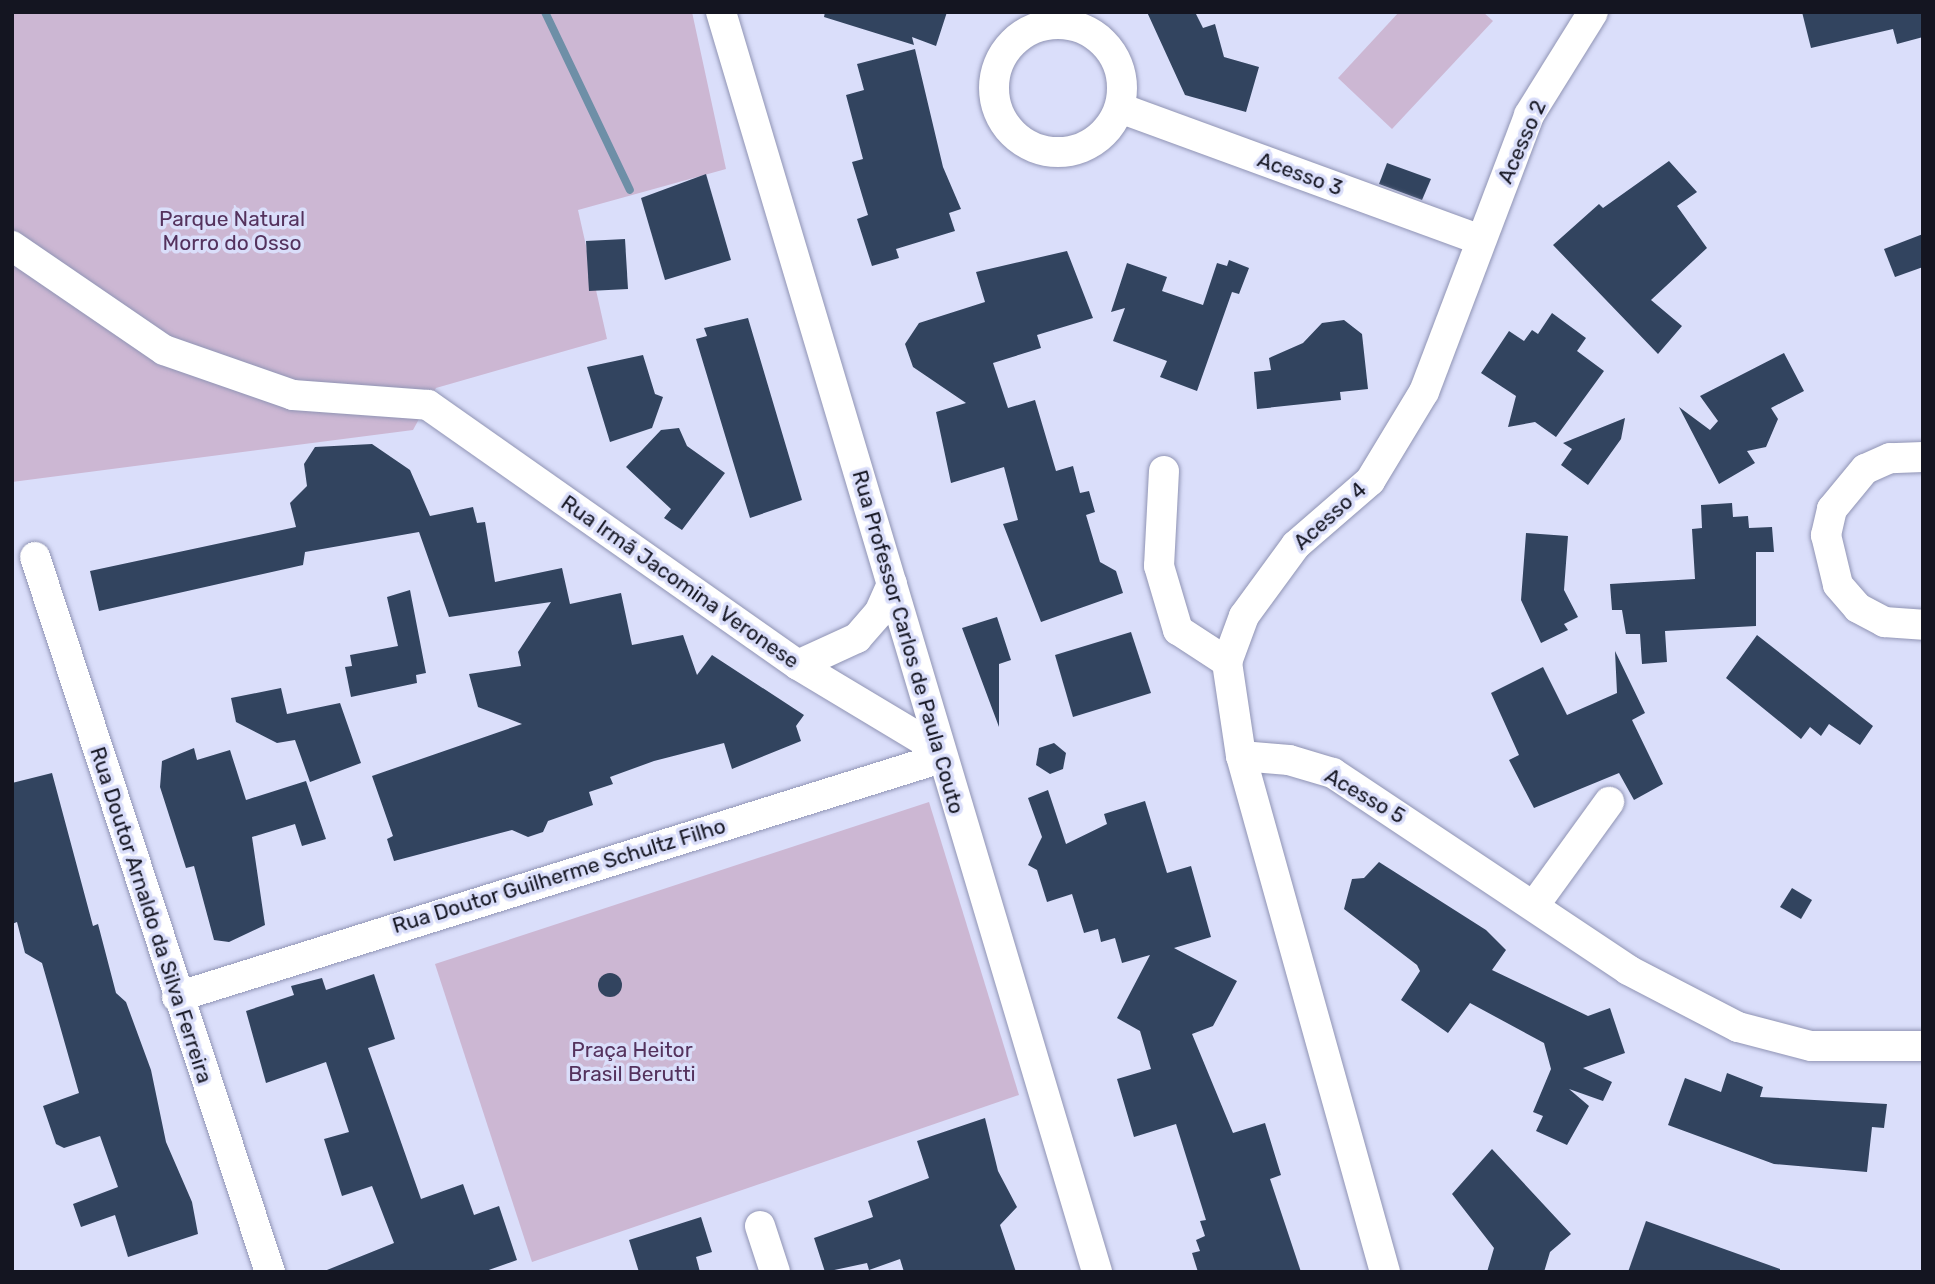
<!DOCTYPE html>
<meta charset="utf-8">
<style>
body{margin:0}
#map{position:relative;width:1935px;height:1284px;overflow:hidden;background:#dadefa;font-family:Rubik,sans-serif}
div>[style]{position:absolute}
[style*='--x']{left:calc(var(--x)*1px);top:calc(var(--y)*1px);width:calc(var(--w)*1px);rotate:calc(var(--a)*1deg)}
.green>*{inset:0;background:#ccb7d3}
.stream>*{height:8px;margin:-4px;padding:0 4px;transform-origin:4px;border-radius:4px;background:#6e8fa7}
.building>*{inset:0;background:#32445f}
.round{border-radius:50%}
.roads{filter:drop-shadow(0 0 2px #9094b4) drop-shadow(0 0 2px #9094b4)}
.minor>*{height:30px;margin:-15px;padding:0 15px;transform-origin:15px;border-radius:15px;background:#fff}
.minor>.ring{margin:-15px;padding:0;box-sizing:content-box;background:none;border:30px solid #fff;border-radius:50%}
span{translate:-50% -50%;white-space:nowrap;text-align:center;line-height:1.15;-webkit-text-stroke:7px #dadefa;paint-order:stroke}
.street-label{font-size:21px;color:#141521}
.park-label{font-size:21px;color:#54325d}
.frame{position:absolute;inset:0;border:14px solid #141521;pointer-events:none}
</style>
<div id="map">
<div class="green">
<i style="clip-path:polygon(12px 12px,692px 12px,726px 169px,578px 210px,607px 339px,436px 388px,413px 430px,12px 482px)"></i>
<i style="clip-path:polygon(1399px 12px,1483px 12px,1493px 21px,1392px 129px,1338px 78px)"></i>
<i style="clip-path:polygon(929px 802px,1019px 1095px,532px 1262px,435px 964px)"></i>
</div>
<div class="stream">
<i style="--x:545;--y:12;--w:197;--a:64.5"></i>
</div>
<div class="building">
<i style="clip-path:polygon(825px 12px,947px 12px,936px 46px,912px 37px,914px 45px,824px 17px)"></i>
<i style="clip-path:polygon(1147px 12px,1195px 12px,1203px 28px,1215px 24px,1224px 57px,1259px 67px,1246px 112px,1185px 95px)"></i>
<i style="clip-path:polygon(1802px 12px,1923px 12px,1923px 37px,1897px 44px,1893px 29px,1811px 48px)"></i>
<i style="clip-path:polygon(915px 49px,943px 167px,961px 209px,949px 213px,955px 231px,896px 249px,899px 258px,872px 266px,857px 219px,868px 215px,852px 162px,863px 159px,846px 95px,864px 90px,857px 64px)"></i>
<i style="clip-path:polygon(1669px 161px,1697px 192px,1677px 206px,1707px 248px,1651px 300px,1682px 326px,1658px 354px,1553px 245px,1599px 204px,1603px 208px)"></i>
<i style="clip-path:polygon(1387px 163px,1431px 179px,1422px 200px,1379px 184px)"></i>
<i style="clip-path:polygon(706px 174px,731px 260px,665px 280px,641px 198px)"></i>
<i style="clip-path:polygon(1923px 234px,1923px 267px,1895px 277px,1884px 249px)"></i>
<i style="clip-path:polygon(625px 239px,628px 289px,589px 291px,586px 241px)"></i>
<i style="clip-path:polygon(1067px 251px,1093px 318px,1037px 335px,1041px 348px,993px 363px,1008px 408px,1035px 400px,1056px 471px,1073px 466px,1080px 493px,1089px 491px,1095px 512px,1086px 515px,1100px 562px,1116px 571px,1123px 593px,1041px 622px,1003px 524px,1018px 520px,1004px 467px,951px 483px,936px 412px,966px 403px,913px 367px,905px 344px,919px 323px,985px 302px,976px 272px)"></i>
<i style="clip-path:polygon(1229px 260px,1249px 268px,1239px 294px,1232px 292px,1197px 391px,1160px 377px,1167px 361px,1113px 341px,1125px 308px,1111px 312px,1127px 263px,1167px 277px,1162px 291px,1203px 305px,1217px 263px,1227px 266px)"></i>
<i style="clip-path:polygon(1552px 313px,1586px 338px,1577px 351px,1604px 371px,1556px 437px,1535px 422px,1508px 427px,1516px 396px,1481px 373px,1509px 331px,1524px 341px,1532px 330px,1538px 334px)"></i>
<i style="clip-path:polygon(748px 318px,802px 500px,750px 518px,696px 339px,707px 336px,704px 328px)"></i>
<i style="clip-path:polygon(1344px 320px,1362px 334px,1368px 389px,1340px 392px,1341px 400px,1257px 409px,1254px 372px,1271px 370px,1269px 358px,1303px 343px,1322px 323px)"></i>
<i style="clip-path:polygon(1784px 353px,1804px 391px,1771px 408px,1778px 419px,1766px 447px,1747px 451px,1755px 463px,1719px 484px,1679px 407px,1710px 430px,1718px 421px,1700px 396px)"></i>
<i style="clip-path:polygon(643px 355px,655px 394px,663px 397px,652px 428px,610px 442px,587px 367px)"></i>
<i style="clip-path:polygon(1625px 418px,1621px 439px,1588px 485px,1561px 465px,1572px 449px,1563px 443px)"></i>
<i style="clip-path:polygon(679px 428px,687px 446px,725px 473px,682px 530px,664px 518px,671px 509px,626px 467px,661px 430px)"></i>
<i style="clip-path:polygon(372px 444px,410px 470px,430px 516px,473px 507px,477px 523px,485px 522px,495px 582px,562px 568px,570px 604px,621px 593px,632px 645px,683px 635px,697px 675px,712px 655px,804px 715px,796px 726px,801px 741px,732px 769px,724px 743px,654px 761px,610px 777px,613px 784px,589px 792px,593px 805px,548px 821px,543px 832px,528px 837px,512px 830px,394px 861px,387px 839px,393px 836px,372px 776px,522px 724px,478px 707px,469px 674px,521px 666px,518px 652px,551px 602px,449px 617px,419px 532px,305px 552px,303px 565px,99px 611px,90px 571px,296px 527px,290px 503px,307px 486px,304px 464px,315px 447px)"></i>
<i style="clip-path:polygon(1732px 503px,1733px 517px,1748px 516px,1749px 528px,1772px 527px,1774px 552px,1756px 552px,1756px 626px,1665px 631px,1667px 662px,1642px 664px,1640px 634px,1626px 634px,1622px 610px,1612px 610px,1610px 584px,1695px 579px,1692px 529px,1702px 528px,1701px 505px)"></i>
<i style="clip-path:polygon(1526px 533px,1568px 536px,1564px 590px,1578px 617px,1564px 624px,1568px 630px,1541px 643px,1521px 600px)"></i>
<i style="clip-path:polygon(410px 590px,426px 673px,416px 675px,417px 683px,351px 697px,345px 667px,352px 666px,350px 655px,398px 646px,387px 597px)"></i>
<i style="clip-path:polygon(997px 617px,1011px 660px,999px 664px,999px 727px,962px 628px)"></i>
<i style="clip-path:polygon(1131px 632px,1151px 693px,1073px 717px,1055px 655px)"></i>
<i style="clip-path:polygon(1757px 635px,1873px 726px,1860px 745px,1829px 724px,1821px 736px,1810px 727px,1801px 739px,1726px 678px)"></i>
<i style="clip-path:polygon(1615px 651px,1645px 713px,1632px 720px,1663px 784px,1634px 800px,1619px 773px,1534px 808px,1509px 760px,1519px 755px,1491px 693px,1543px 667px,1567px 715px,1617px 693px)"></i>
<i style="clip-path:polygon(281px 688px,287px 714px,340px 703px,361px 763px,310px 782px,295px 740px,277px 743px,236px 722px,231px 698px)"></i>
<i style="clip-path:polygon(1054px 743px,1066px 753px,1063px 769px,1050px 774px,1036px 765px,1039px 748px)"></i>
<i style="clip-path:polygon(194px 748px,197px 760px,230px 750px,246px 800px,306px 781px,326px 839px,302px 846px,295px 824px,252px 837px,265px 925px,229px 942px,214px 940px,194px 866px,186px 868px,160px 787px,162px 761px)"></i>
<i style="clip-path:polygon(52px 773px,93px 926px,98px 924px,116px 993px,126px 1002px,151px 1070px,166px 1142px,192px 1202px,198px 1234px,128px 1257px,115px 1215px,81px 1227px,73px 1204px,118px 1187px,100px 1136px,64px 1148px,56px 1144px,43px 1106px,79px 1093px,42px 963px,25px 953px,17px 922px,12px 924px,12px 783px)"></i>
<i style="clip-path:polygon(1048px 790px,1066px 844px,1107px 824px,1104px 814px,1145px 801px,1167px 873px,1191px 866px,1211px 937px,1174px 948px,1237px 981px,1213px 1026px,1192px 1034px,1233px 1133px,1265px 1123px,1281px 1175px,1270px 1179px,1301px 1272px,1198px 1272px,1192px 1253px,1200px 1251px,1196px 1240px,1205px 1236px,1200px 1221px,1206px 1220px,1176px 1124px,1134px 1137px,1117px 1079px,1151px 1069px,1140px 1031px,1117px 1018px,1150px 955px,1122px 963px,1115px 938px,1101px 942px,1098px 929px,1084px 933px,1072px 894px,1047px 902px,1037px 870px,1028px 865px,1042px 837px,1028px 798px)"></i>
<i style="clip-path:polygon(1379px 862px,1486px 930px,1506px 950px,1492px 970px,1588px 1016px,1610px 1008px,1625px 1053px,1583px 1068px,1612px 1082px,1603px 1101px,1569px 1089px,1589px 1106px,1567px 1145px,1536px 1131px,1543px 1116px,1533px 1112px,1551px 1069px,1544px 1043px,1470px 1003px,1448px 1033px,1401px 1000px,1420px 971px,1417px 965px,1344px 909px,1352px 879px,1364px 878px)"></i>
<i style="clip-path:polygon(1792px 888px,1812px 900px,1801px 919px,1780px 907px)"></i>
<i class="round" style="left:598px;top:973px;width:24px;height:24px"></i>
<i style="clip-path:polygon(374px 974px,395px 1039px,368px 1048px,421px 1199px,463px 1184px,474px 1215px,499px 1206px,517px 1260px,483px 1272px,322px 1272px,394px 1243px,372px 1186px,342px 1196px,324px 1139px,349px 1132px,326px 1062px,266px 1083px,246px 1011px,294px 995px,291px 986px,322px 978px,326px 990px)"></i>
<i style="clip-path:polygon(1727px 1073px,1763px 1087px,1760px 1097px,1887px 1104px,1884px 1128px,1872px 1127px,1867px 1172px,1774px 1164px,1668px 1125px,1685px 1078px,1721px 1092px)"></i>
<i style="clip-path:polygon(985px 1118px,998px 1171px,1017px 1207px,1000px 1225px,1016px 1272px,904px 1272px,900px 1259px,869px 1270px,867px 1263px,825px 1272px,814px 1238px,873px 1217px,868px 1201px,929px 1178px,917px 1141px)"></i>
<i style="clip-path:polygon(1492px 1149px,1571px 1234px,1550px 1252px,1544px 1272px,1487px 1272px,1494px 1248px,1452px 1194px)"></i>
<i style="clip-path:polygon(701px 1217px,712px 1252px,696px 1257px,700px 1272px,639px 1272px,629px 1240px)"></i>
<i style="clip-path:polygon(1646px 1221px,1780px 1269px,1780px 1272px,1628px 1272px)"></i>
</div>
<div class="roads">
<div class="minor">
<i style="--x:721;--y:12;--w:1315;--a:73.38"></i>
<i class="ring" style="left:994px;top:24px;width:98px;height:98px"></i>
<i style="--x:1120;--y:108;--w:384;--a:20.1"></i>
<i style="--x:12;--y:246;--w:184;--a:34.4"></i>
<i style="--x:164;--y:350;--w:137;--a:19.2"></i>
<i style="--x:293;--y:395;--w:135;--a:4.2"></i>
<i style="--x:428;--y:405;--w:452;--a:35.1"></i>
<i style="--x:798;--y:665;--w:163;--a:31"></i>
<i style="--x:1923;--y:457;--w:33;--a:178"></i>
<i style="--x:1890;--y:458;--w:27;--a:156"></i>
<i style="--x:1865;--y:469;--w:52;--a:129.5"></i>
<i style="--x:1832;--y:509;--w:27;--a:103"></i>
<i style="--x:1826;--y:535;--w:51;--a:76.5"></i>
<i style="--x:1838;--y:585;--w:30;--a:49"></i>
<i style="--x:1858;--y:608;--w:30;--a:28"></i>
<i style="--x:1884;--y:622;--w:39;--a:4"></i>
<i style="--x:1164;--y:471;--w:95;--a:93"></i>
<i style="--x:1159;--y:566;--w:67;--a:73.5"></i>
<i style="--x:1178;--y:630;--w:59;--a:33.1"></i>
<i style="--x:35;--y:557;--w:753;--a:71.81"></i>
<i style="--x:798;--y:665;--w:65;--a:-24.6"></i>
<i style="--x:857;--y:638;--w:33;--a:-49"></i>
<i style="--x:879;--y:613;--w:32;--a:-66"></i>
<i style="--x:1241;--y:756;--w:95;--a:-98.5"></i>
<i style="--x:1227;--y:662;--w:49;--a:-69.7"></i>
<i style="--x:1244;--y:616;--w:88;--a:-53.8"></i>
<i style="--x:1296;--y:545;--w:98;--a:-40.9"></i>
<i style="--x:1370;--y:481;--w:104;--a:-58.8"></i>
<i style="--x:1424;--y:392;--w:296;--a:-69.2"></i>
<i style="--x:1529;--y:115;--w:121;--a:-58.1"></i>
<i style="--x:1536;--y:903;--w:125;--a:-54.1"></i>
<i style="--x:177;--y:997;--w:801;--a:-17.37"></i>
<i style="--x:760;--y:1226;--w:48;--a:71.9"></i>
<i style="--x:1385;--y:1272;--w:536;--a:-105.59"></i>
<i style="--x:1241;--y:756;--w:48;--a:4.8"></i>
<i style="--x:1289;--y:760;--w:46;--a:16.5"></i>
<i style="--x:1333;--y:773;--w:355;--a:33.7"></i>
<i style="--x:1628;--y:970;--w:124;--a:27.4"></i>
<i style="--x:1738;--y:1027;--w:75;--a:14.6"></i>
<i style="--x:1811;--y:1046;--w:112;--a:0"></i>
</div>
</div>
<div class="street-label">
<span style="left:1522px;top:142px;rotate:-66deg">Acesso 2</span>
<span style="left:1300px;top:174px;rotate:20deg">Acesso 3</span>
<span style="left:1330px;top:516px;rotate:-42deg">Acesso 4</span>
<span style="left:680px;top:582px;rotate:35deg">Rua Irmã Jacomina Veronese</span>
<span style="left:908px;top:642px;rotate:74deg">Rua Professor Carlos de Paula Couto</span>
<span style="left:1365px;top:796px;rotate:30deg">Acesso 5</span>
<span style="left:559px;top:876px;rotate:-17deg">Rua Doutor Guilherme Schultz Filho</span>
<span style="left:151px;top:915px;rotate:72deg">Rua Doutor Arnaldo da Silva Ferreira</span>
</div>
<div class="park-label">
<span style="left:232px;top:231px">Parque Natural<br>Morro do Osso</span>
<span style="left:632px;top:1062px">Praça Heitor<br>Brasil Berutti</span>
</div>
<div class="frame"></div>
</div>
